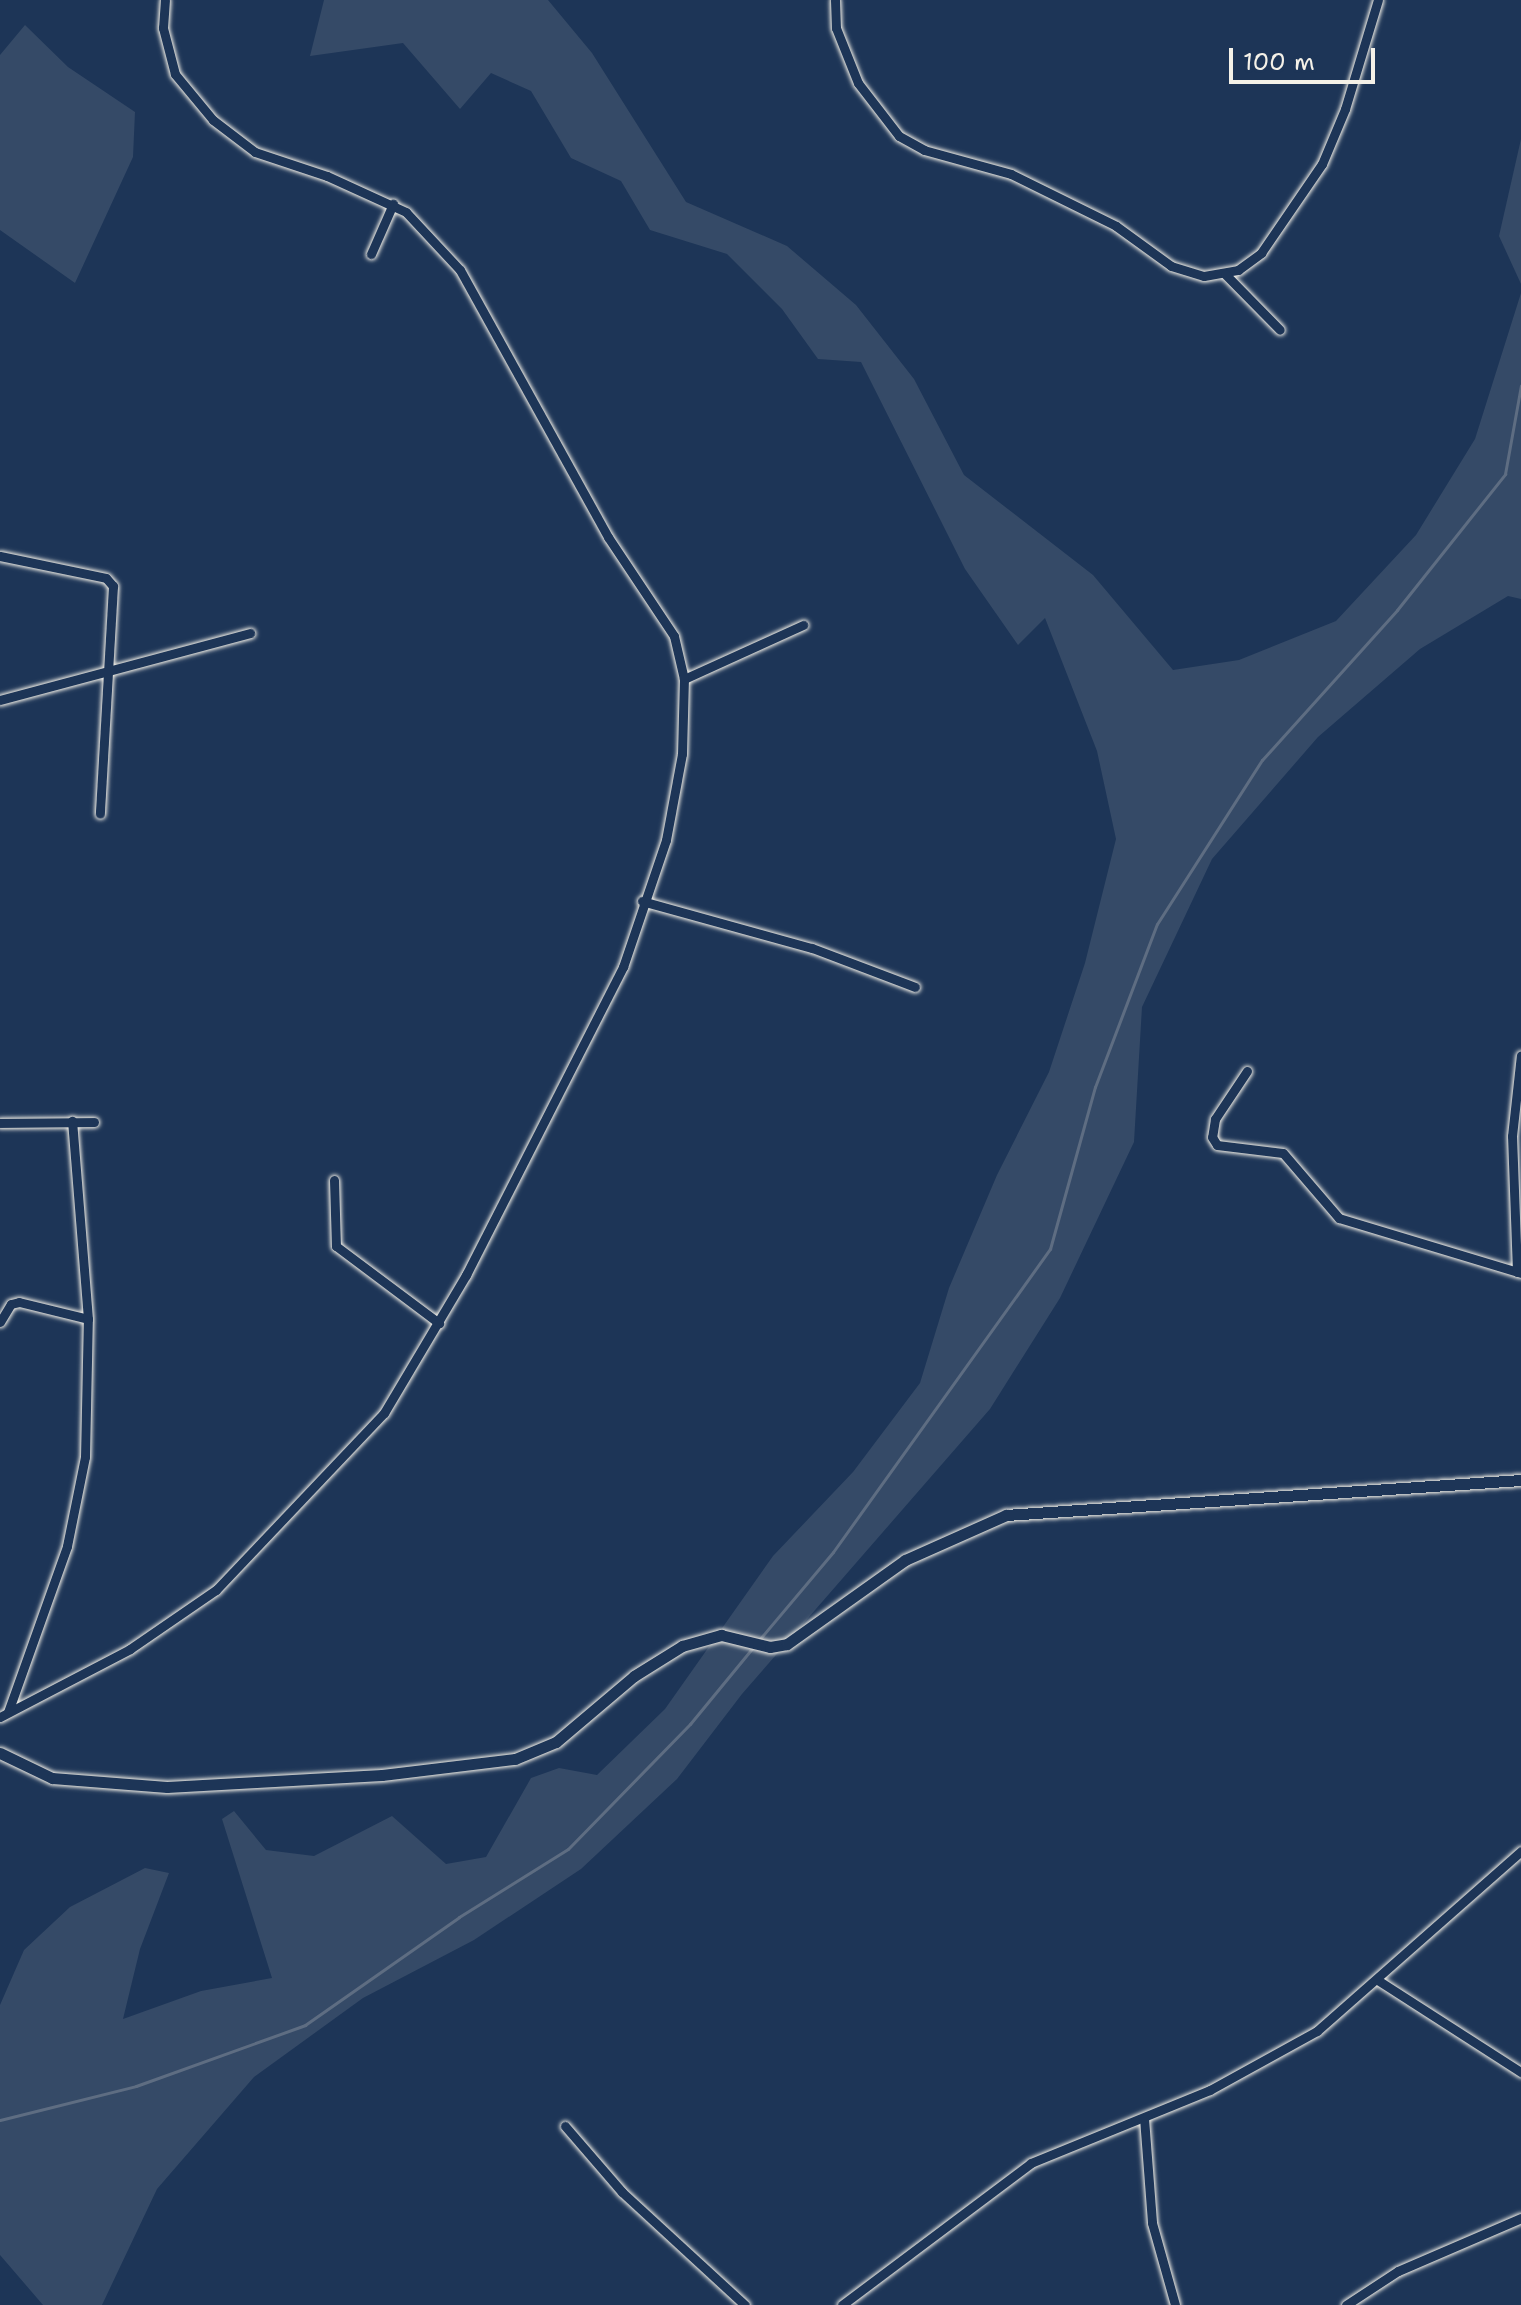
<!DOCTYPE html>
<style>
body{margin:0}
#map{position:relative;width:1521px;height:2305px;overflow:hidden;background:#1d3557;font-family:"Shantell Sans",sans-serif}
div>[style]{position:absolute}
[style*='--x']{left:calc(var(--x)*1px);top:calc(var(--y)*1px);width:calc(var(--w)*1px);rotate:calc(var(--a)*1deg)}
.green>*{inset:0;background:#354a67}
.stream>*{height:3px;margin:-1.5px;padding:0 1.5px;transform-origin:1.5px;border-radius:1.5px;background:#5e6d82}
.roads{filter:drop-shadow(0 0 2px #f4f1e8) drop-shadow(0 0 2px #f4f1e8)}
.minor>*{height:9px;margin:-4.5px;padding:0 4.5px;transform-origin:4.5px;border-radius:4.5px;background:#1d3557}
.tertiary>*{height:11px;margin:-5.5px;padding:0 5.5px;transform-origin:5.5px;border-radius:5.5px;background:#1d3557}
span{translate:-50% -50%;white-space:nowrap;text-align:center;line-height:1.15;-webkit-text-stroke:6px #1d3557;paint-order:stroke}
.scale{position:absolute;left:1229px;top:48px;width:146px;height:36px;box-sizing:border-box;border:4px solid #f4f1e8;border-top:0;padding-left:10px;font-size:24px;line-height:28px;white-space:nowrap;color:#f4f1e8;-webkit-text-stroke:6px #1d3557;paint-order:stroke}
</style>
<div id="map">
<div class="green">
<i style="clip-path:polygon(324px 0,548px 0,592px 53px,686px 202px,787px 246px,856px 305px,914px 379px,964px 475px,1093px 575px,1173px 670px,1239px 660px,1336px 621px,1416px 535px,1475px 439px,1521px 293px,1521px 599px,1508px 596px,1420px 649px,1318px 737px,1212px 859px,1142px 1007px,1134px 1142px,1060px 1298px,990px 1409px,742px 1694px,677px 1779px,581px 1869px,474px 1940px,363px 1998px,254px 2077px,157px 2189px,102px 2305px,43px 2305px,0 2255px,0 2005px,24px 1950px,70px 1907px,145px 1868px,169px 1873px,140px 1949px,123px 2019px,201px 1991px,272px 1978px,222px 1819px,234px 1811px,266px 1850px,314px 1856px,392px 1816px,446px 1864px,486px 1857px,531px 1778px,559px 1768px,597px 1775px,665px 1709px,773px 1556px,853px 1472px,920px 1383px,949px 1288px,997px 1175px,1049px 1072px,1085px 963px,1116px 839px,1097px 751px,1045px 618px,1018px 645px,965px 569px,861px 362px,818px 359px,782px 309px,727px 254px,650px 230px,621px 181px,571px 158px,531px 91px,491px 73px,460px 109px,403px 43px,310px 56px)"></i>
<i style="clip-path:polygon(25px 25px,68px 67px,135px 112px,133px 157px,75px 283px,0 230px,0 55px)"></i>
<i style="clip-path:polygon(1521px 139px,1521px 284px,1499px 236px)"></i>
</div>
<div class="stream">
<i style="--x:759;--y:1640;--w:115;--a:-49.9"></i>
<i style="--x:833;--y:1552;--w:373;--a:-54.4"></i>
<i style="--x:1050;--y:1249;--w:168;--a:-74.5"></i>
<i style="--x:1095;--y:1087;--w:174;--a:-69.2"></i>
<i style="--x:1157;--y:924;--w:195;--a:-57.4"></i>
<i style="--x:1262;--y:760;--w:202;--a:-48"></i>
<i style="--x:1397;--y:610;--w:174;--a:-51.5"></i>
<i style="--x:1505;--y:474;--w:90;--a:-79.8"></i>
<i style="--x:0;--y:2120;--w:140;--a:-14"></i>
<i style="--x:136;--y:2086;--w:180;--a:-19.8"></i>
<i style="--x:305;--y:2025;--w:188;--a:-35"></i>
<i style="--x:459;--y:1917;--w:128;--a:-32"></i>
<i style="--x:568;--y:1849;--w:175;--a:-45.7"></i>
<i style="--x:690;--y:1724;--w:101;--a:-50.6"></i>
</div>
<div class="roads">
<div class="minor">
<i style="--x:835;--y:0;--w:28;--a:88"></i>
<i style="--x:836;--y:28;--w:59;--a:68.2"></i>
<i style="--x:858;--y:83;--w:67;--a:52.3"></i>
<i style="--x:899;--y:136;--w:29;--a:29"></i>
<i style="--x:924;--y:150;--w:90;--a:15.4"></i>
<i style="--x:1011;--y:174;--w:117;--a:26.3"></i>
<i style="--x:1116;--y:226;--w:68;--a:36"></i>
<i style="--x:1171;--y:266;--w:34;--a:17"></i>
<i style="--x:1204;--y:276;--w:35;--a:-10"></i>
<i style="--x:1238;--y:270;--w:29;--a:-36"></i>
<i style="--x:1261;--y:253;--w:108;--a:-55.6"></i>
<i style="--x:1322;--y:164;--w:60;--a:-67.3"></i>
<i style="--x:1345;--y:109;--w:114;--a:-73.2"></i>
<i style="--x:371;--y:254;--w:55;--a:-66.3"></i>
<i style="--x:1225;--y:274;--w:78;--a:45.5"></i>
<i style="--x:0;--y:556;--w:108;--a:11.7"></i>
<i style="--x:106;--y:578;--w:11;--a:49"></i>
<i style="--x:113;--y:586;--w:228;--a:93.3"></i>
<i style="--x:684;--y:679;--w:131;--a:-24.4"></i>
<i style="--x:0;--y:700;--w:259;--a:-15"></i>
<i style="--x:642;--y:901;--w:176;--a:15.5"></i>
<i style="--x:812;--y:948;--w:110;--a:20.7"></i>
<i style="--x:1247;--y:1071;--w:58;--a:123.7"></i>
<i style="--x:1215;--y:1119;--w:18;--a:99"></i>
<i style="--x:1212;--y:1137;--w:9;--a:58"></i>
<i style="--x:1217;--y:1145;--w:66;--a:6.9"></i>
<i style="--x:1283;--y:1153;--w:86;--a:49.3"></i>
<i style="--x:1339;--y:1218;--w:190;--a:16.8"></i>
<i style="--x:0;--y:1123;--w:94;--a:-0.6"></i>
<i style="--x:334;--y:1180;--w:66;--a:88.3"></i>
<i style="--x:336;--y:1246;--w:129;--a:36.8"></i>
<i style="--x:1517;--y:1272;--w:136;--a:-92.1"></i>
<i style="--x:1512;--y:1136;--w:81;--a:-83.7"></i>
<i style="--x:0;--y:1322;--w:21;--a:-59"></i>
<i style="--x:11;--y:1304;--w:8;--a:-14"></i>
<i style="--x:19;--y:1302;--w:71;--a:13.8"></i>
<i style="--x:8;--y:1712;--w:176;--a:-70.4"></i>
<i style="--x:67;--y:1546;--w:91;--a:-78.6"></i>
<i style="--x:85;--y:1457;--w:138;--a:-88.8"></i>
<i style="--x:88;--y:1319;--w:199;--a:-94.6"></i>
<i style="--x:0;--y:1717;--w:147;--a:-27.6"></i>
<i style="--x:130;--y:1649;--w:104;--a:-34.5"></i>
<i style="--x:216;--y:1590;--w:244;--a:-46.5"></i>
<i style="--x:384;--y:1413;--w:161;--a:-59.3"></i>
<i style="--x:466;--y:1275;--w:346;--a:-63"></i>
<i style="--x:623;--y:967;--w:134;--a:-71.3"></i>
<i style="--x:666;--y:840;--w:87;--a:-79.5"></i>
<i style="--x:682;--y:754;--w:75;--a:-88.5"></i>
<i style="--x:684;--y:679;--w:44;--a:-103.1"></i>
<i style="--x:674;--y:636;--w:119;--a:-123.7"></i>
<i style="--x:608;--y:537;--w:305;--a:-119"></i>
<i style="--x:460;--y:270;--w:79;--a:-133"></i>
<i style="--x:406;--y:212;--w:87;--a:-155.5"></i>
<i style="--x:327;--y:176;--w:76;--a:-161.6"></i>
<i style="--x:255;--y:152;--w:53;--a:-142.7"></i>
<i style="--x:213;--y:120;--w:60;--a:-129.6"></i>
<i style="--x:175;--y:74;--w:48;--a:-104.6"></i>
<i style="--x:163;--y:28;--w:28;--a:-86"></i>
<i style="--x:1379;--y:1981;--w:169;--a:32.7"></i>
<i style="--x:1144;--y:2118;--w:105;--a:85.6"></i>
<i style="--x:1152;--y:2223;--w:85;--a:74.3"></i>
<i style="--x:565;--y:2126;--w:87;--a:49.2"></i>
<i style="--x:622;--y:2192;--w:167;--a:42.6"></i>
<i style="--x:842;--y:2305;--w:236;--a:-36.9"></i>
<i style="--x:1031;--y:2163;--w:193;--a:-22.2"></i>
<i style="--x:1210;--y:2090;--w:122;--a:-28.9"></i>
<i style="--x:1317;--y:2031;--w:272;--a:-41.4"></i>
<i style="--x:1346;--y:2305;--w:62;--a:-33.2"></i>
<i style="--x:1398;--y:2271;--w:134;--a:-23.3"></i>
</div>
<div class="tertiary">
<i style="--x:0;--y:1753;--w:58;--a:25.7"></i>
<i style="--x:52;--y:1778;--w:115;--a:4.5"></i>
<i style="--x:167;--y:1787;--w:215;--a:-3.2"></i>
<i style="--x:382;--y:1775;--w:134;--a:-6.9"></i>
<i style="--x:515;--y:1759;--w:44;--a:-22.5"></i>
<i style="--x:556;--y:1742;--w:102;--a:-40.2"></i>
<i style="--x:634;--y:1676;--w:57;--a:-32"></i>
<i style="--x:682;--y:1646;--w:41;--a:-15.8"></i>
<i style="--x:721;--y:1635;--w:50;--a:13.8"></i>
<i style="--x:770;--y:1647;--w:17;--a:-10"></i>
<i style="--x:787;--y:1644;--w:145;--a:-35.4"></i>
<i style="--x:905;--y:1560;--w:111;--a:-24"></i>
<i style="--x:1006;--y:1515;--w:516;--a:-3.89"></i>
</div>
</div>
<div class="scale">100 m</div>
</div>
